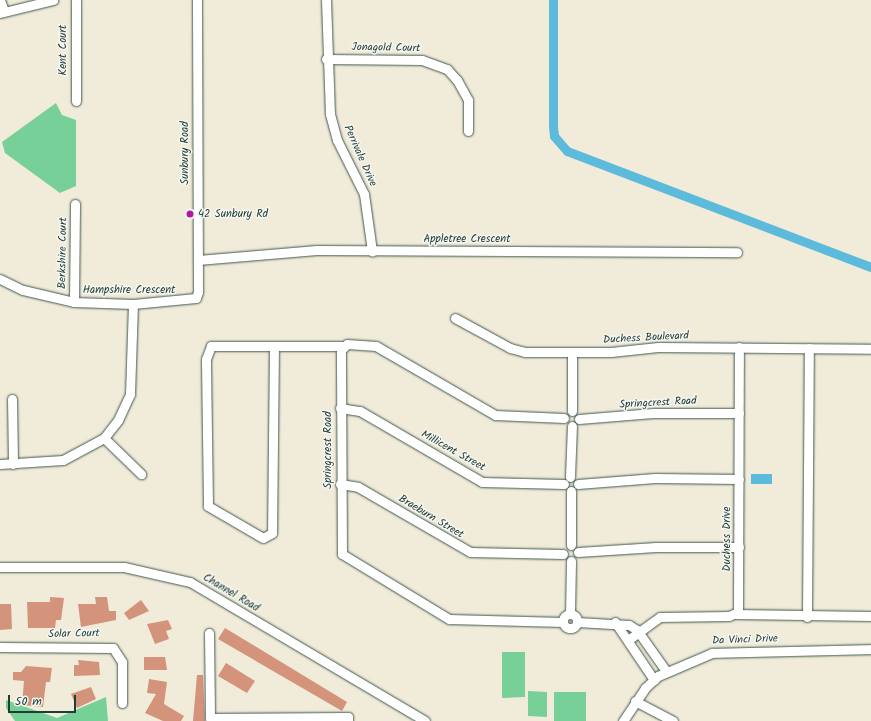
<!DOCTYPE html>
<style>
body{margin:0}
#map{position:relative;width:871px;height:721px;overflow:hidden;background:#f1ebd9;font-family:Kalam,sans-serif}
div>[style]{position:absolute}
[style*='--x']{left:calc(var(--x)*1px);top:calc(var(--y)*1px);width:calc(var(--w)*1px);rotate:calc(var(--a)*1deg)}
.green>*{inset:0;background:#77d097}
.water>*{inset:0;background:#5cbadb}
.canal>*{height:9px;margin:-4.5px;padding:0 4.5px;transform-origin:4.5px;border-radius:4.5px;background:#5cbadb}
.building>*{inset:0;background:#d4947b}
.roads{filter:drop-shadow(0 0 1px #3e574d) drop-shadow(0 0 1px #3e574d)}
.minor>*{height:9px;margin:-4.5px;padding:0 4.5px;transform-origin:4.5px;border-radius:4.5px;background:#fff}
.minor>.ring{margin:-4.5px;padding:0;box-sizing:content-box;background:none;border:9px solid #fff;border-radius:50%}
.dots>*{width:11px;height:11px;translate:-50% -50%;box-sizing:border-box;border:2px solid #f6f6f2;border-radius:50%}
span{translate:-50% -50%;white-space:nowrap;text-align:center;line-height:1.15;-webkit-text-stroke:3px #f6f6f2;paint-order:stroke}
.street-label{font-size:11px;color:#1f3d34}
.poi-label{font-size:11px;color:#1f3d34}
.left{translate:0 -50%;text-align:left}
.scale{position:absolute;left:8px;top:695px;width:68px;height:18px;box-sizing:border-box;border:2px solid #1f3d34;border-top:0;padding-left:5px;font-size:12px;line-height:14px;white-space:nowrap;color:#1f3d34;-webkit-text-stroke:3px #f6f6f2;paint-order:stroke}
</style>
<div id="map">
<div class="green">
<i style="clip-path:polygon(56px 103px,62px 115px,76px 120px,76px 186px,60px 193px,5px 153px,2px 142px)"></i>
<i style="clip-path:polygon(502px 652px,525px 652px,525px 697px,502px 698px)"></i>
<i style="clip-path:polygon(528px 691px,547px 692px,547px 717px,528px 716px)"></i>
<i style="clip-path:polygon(554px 692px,586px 692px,586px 721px,554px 721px)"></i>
<i style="clip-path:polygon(106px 697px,108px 721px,15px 721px,6px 708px,6px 700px,57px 718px)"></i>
</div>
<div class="water">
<i style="clip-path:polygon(751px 474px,772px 474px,772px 484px,751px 484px)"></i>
</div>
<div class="canal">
<i style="--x:553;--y:0;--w:126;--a:90"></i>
<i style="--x:553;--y:126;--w:10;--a:84"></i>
<i style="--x:554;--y:136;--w:20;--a:49"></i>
<i style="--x:567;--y:151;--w:325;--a:20.9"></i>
</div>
<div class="building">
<i style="clip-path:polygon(50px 597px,64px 598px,61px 620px,56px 620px,55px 628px,28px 628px,27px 602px,50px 602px)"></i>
<i style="clip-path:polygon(95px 597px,107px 597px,109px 611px,116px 611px,116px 620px,81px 627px,78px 604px,96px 604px)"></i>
<i style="clip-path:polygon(141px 600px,149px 611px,129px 620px,124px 613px)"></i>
<i style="clip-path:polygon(0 604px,11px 604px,12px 629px,0 630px)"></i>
<i style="clip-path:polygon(168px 620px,172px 629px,166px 631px,169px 639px,155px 644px,147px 624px)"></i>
<i style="clip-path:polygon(225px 628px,347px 702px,342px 711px,218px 639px)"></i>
<i style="clip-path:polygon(144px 657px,165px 657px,167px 670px,144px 670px)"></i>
<i style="clip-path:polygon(78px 660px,99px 662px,100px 675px,74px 676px,74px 665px,79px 665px)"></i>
<i style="clip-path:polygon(226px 663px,255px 681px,247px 693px,218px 676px)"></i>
<i style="clip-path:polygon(26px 666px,52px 668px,50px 682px,46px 682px,43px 707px,22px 705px,24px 681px,13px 680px,13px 672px,21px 672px)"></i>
<i style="clip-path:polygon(197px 675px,203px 675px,205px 721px,193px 721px)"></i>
<i style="clip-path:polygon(149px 679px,167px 682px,164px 704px,184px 716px,181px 721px,163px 721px,145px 713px,156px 694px,147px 693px)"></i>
<i style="clip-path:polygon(91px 687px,96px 699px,77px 708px,71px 694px)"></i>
</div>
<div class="roads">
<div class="minor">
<i style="--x:0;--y:0;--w:12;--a:70"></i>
<i style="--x:326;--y:0;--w:114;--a:88"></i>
<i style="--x:330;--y:114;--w:27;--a:75"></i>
<i style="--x:337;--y:140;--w:60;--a:63.4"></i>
<i style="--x:364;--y:194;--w:58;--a:82"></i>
<i style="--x:0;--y:13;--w:55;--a:-13.8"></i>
<i style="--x:326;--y:59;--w:96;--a:0.6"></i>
<i style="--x:422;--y:60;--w:27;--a:20"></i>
<i style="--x:447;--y:69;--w:15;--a:48"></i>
<i style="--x:457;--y:80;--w:23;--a:61"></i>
<i style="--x:468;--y:100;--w:31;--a:90"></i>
<i style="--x:76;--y:101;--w:101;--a:-90"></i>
<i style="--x:198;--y:260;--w:119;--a:-4.8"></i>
<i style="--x:317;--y:250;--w:420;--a:0.3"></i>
<i style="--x:0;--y:279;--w:25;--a:26"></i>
<i style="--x:23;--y:290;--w:52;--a:13.2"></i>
<i style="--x:74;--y:302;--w:59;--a:1.9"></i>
<i style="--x:133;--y:304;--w:63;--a:-5.4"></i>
<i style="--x:196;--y:298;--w:6;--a:-72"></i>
<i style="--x:198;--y:292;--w:292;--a:-90.2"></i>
<i style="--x:74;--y:302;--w:98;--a:-89.4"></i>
<i style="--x:455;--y:318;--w:63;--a:28.6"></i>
<i style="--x:510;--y:348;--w:16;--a:15"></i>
<i style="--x:525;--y:352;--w:86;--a:0"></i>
<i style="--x:611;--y:352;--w:47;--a:-6.1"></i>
<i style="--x:658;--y:347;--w:213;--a:0.5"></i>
<i style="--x:274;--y:346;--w:187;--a:90.6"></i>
<i style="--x:272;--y:533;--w:10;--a:151"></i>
<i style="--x:263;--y:538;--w:64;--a:-149.8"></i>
<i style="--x:208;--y:506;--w:147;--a:-90.8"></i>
<i style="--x:206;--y:359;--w:14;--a:-69"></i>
<i style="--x:211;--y:346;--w:132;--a:0"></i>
<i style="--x:572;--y:352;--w:59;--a:90"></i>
<i style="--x:12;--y:399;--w:65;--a:89.1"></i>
<i style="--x:340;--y:408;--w:20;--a:9"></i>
<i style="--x:360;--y:411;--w:141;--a:30.2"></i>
<i style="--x:482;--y:482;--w:82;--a:1.4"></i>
<i style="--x:579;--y:419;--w:74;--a:-4.6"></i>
<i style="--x:653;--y:413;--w:86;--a:0"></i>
<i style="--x:104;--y:438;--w:52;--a:44.2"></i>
<i style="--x:0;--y:464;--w:63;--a:-3.6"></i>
<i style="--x:63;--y:460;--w:47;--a:-28.2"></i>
<i style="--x:104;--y:438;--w:23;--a:-52"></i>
<i style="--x:118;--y:420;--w:29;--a:-65"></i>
<i style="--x:130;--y:394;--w:90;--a:-88.1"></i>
<i style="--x:570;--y:477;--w:51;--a:-87.8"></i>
<i style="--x:340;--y:484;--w:18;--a:9"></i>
<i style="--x:358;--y:487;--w:129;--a:30.1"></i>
<i style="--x:470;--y:552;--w:93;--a:1.2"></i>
<i style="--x:578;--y:484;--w:77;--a:-4.5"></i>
<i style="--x:655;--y:478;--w:84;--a:0.7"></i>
<i style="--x:571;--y:545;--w:54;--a:-90"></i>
<i style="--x:578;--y:552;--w:78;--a:-3.7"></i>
<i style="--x:656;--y:547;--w:83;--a:0"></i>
<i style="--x:0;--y:567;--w:124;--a:0"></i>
<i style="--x:124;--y:567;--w:68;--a:12.8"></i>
<i style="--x:190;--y:582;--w:273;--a:30.6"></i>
<i class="ring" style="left:563px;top:614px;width:5px;height:5px"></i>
<i style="--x:570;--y:614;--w:53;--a:-88.9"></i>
<i style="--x:736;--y:614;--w:135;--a:0.8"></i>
<i style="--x:807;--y:617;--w:269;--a:-89.6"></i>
<i style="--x:563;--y:622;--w:114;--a:-178.5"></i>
<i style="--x:449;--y:619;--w:125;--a:-148.7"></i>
<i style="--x:342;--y:554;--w:204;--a:-90.3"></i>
<i style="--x:341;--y:350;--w:8;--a:-45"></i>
<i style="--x:347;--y:344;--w:29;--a:4"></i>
<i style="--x:376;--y:346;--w:138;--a:30.1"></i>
<i style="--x:495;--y:415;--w:69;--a:2.5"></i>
<i style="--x:577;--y:622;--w:52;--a:3.3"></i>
<i style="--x:629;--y:625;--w:9;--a:32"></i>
<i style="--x:637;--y:630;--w:50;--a:54.7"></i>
<i style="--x:615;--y:622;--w:70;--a:56.1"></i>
<i style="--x:209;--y:633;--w:85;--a:89.3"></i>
<i style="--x:210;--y:718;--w:138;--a:-0.4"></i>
<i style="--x:348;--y:717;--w:4;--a:90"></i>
<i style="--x:628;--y:640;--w:39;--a:-36"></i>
<i style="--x:660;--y:617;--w:69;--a:-0.8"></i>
<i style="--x:729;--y:616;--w:10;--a:-24"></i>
<i style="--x:738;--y:612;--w:265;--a:-89.8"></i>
<i style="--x:0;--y:647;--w:113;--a:0.5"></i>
<i style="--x:113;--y:648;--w:17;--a:57"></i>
<i style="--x:122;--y:662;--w:41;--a:90"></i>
<i style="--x:635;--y:701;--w:43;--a:27.8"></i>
<i style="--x:623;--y:721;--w:40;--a:-56"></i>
<i style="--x:645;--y:688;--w:18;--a:-43"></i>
<i style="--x:658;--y:676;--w:59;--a:-23.1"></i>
<i style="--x:712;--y:653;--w:159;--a:-1.4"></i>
</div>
</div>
<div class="dots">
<i style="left:190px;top:214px;background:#b5179e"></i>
</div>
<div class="street-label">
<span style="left:386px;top:48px;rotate:1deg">Jonagold Court</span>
<span style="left:63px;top:50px;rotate:-90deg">Kent Court</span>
<span style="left:185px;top:153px;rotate:-90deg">Sunbury Road</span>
<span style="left:360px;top:156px;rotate:66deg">Perrivale Drive</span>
<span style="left:467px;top:239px">Appletree Crescent</span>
<span style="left:63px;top:253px;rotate:-89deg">Berkshire Court</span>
<span style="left:129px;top:290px">Hampshire Crescent</span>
<span style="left:646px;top:338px;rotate:-3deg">Duchess Boulevard</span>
<span style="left:658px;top:403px;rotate:-3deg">Springcrest Road</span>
<span style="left:328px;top:450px;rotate:-90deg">Springcrest Road</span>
<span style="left:453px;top:451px;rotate:29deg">Millicent Street</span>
<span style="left:431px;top:517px;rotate:31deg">Braeburn Street</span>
<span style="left:727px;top:539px;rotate:-90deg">Duchess Drive</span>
<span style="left:231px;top:593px;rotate:31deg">Channel Road</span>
<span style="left:74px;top:634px;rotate:-1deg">Solar Court</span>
<span style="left:745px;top:640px;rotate:-2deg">Da Vinci Drive</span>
</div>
<div class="poi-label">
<span class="left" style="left:198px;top:214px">42 Sunbury Rd</span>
</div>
<div class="scale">50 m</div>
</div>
